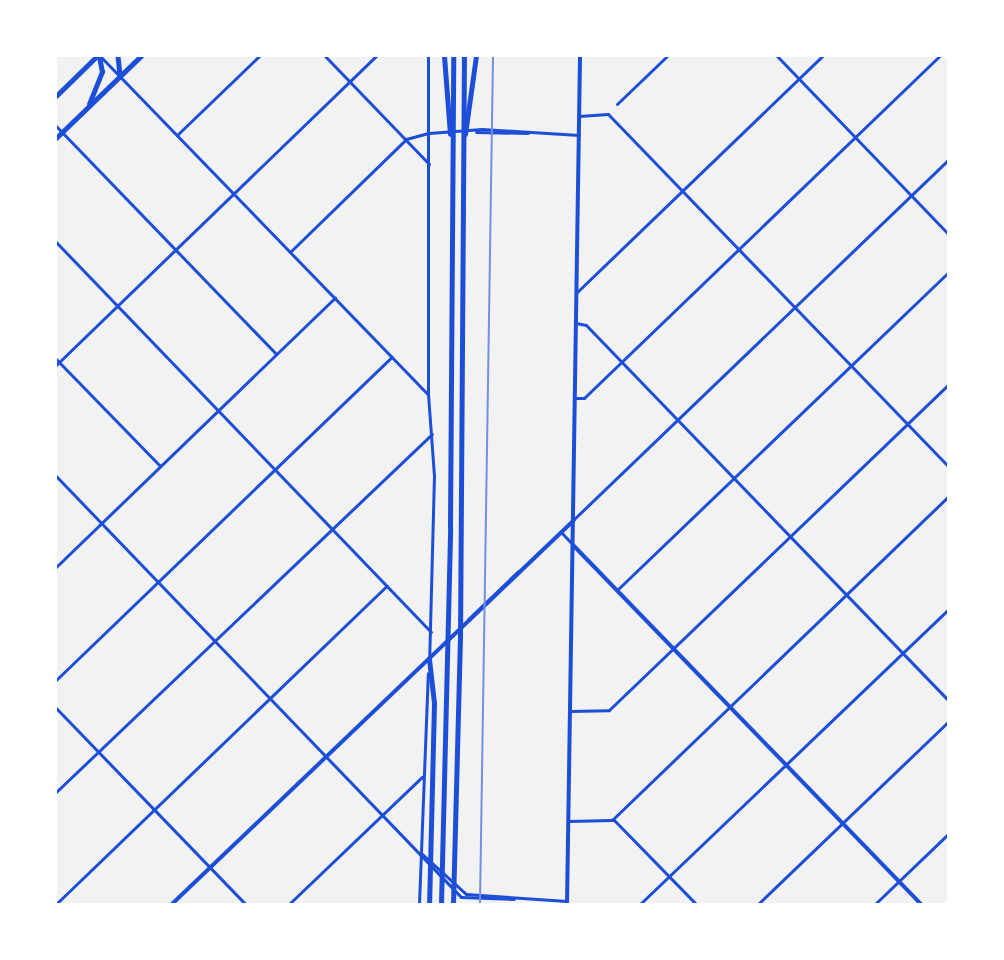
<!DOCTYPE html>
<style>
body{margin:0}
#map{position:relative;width:1004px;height:960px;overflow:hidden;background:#f2f2f2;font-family:"DejaVu Sans",sans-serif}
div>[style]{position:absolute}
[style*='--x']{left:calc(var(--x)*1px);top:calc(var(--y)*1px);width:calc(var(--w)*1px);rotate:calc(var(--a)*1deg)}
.minor>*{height:3px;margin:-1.5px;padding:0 1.5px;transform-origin:1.5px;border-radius:1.5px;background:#1d4ed8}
.tertiary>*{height:3px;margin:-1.5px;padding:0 1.5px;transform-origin:1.5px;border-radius:1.5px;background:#1d4ed8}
.secondary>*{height:4px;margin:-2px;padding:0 2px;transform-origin:2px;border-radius:2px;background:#1d4ed8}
.trunk>*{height:4.5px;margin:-2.25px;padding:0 2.25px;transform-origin:2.25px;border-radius:2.25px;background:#1d4ed8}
.motorway>*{height:5px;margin:-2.5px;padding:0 2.5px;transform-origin:2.5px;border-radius:2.5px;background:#1d4ed8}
.rail>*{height:1.5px;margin:-0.75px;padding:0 0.75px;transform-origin:0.75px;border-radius:0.75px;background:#7290e2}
span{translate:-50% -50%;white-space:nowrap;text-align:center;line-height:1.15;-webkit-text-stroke:5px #fff;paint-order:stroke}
.frame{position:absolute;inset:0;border:57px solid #fff;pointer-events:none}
</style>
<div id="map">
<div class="minor">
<i style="--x:325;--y:56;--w:150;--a:46.1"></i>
<i style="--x:428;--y:56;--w:338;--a:90"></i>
<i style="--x:777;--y:56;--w:247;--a:46.1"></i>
<i style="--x:617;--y:104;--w:69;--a:-43.8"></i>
<i style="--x:579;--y:116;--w:29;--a:-4"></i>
<i style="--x:608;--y:114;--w:489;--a:46"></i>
<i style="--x:56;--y:126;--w:317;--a:46"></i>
<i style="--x:476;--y:132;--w:52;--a:1.1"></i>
<i style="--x:177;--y:135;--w:114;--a:-43.9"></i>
<i style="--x:56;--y:242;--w:541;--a:46.12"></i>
<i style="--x:290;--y:252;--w:162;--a:-44.2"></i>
<i style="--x:406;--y:139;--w:24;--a:-15"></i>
<i style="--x:429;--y:133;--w:53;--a:-4.3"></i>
<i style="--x:482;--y:129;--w:97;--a:3.5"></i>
<i style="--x:576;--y:293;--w:342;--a:-43.9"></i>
<i style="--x:576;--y:323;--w:10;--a:11"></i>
<i style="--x:586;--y:325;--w:521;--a:46.01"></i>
<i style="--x:56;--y:359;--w:149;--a:45.8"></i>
<i style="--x:56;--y:365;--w:445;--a:-44"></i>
<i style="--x:575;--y:398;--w:9;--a:0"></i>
<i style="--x:584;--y:398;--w:494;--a:-43.9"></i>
<i style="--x:56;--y:476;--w:584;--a:46.11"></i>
<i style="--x:461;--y:897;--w:53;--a:2.2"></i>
<i style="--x:56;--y:567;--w:388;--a:-44"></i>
<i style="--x:617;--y:590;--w:458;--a:-43.8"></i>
<i style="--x:56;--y:680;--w:466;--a:-43.9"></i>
<i style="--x:56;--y:708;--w:272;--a:46"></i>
<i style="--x:570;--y:711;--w:39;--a:-1"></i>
<i style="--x:609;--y:710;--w:470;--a:-43.8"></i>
<i style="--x:56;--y:792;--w:519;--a:-43.6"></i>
<i style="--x:613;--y:819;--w:119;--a:45.7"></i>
<i style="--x:568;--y:821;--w:44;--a:-1.3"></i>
<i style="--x:612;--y:820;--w:466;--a:-43.9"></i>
<i style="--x:421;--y:853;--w:61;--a:42.3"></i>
<i style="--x:466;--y:894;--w:101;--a:4"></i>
<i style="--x:56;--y:904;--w:459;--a:-43.9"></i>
<i style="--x:289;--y:904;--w:184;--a:-43.7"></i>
<i style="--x:640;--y:904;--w:426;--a:-43.7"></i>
<i style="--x:758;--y:904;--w:263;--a:-43.8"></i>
<i style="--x:875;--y:904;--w:101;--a:-43.8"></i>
</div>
<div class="tertiary">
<i style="--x:100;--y:56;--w:471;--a:45.9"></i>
<i style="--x:428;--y:394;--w:81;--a:85.8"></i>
<i style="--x:434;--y:475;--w:185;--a:91.5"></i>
<i style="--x:573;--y:520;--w:520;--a:-43.83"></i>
<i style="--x:561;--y:532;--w:16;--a:47"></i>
<i style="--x:419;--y:904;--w:231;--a:-87.8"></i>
</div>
<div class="secondary">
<i style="--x:573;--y:545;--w:500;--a:45.9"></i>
<i style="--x:469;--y:620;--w:69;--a:-43.8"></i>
<i style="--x:172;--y:904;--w:555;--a:-43.68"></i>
<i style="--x:567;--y:904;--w:848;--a:-89.12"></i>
</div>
<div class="trunk">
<i style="--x:118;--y:56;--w:19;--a:84"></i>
<i style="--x:56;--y:96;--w:57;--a:-44.3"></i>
<i style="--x:89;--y:104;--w:35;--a:-68"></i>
<i style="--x:102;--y:72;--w:16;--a:-101"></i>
<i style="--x:56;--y:138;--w:118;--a:-44"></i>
</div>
<div class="motorway">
<i style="--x:444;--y:56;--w:78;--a:85.6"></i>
<i style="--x:465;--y:134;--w:79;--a:-82"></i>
<i style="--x:429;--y:659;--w:44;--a:83.5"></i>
<i style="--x:434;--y:703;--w:201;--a:91.4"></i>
<i style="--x:441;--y:904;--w:377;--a:-88.6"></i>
<i style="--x:450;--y:527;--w:471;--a:-89.6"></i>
<i style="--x:453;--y:904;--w:264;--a:-88.5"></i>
<i style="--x:460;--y:640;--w:584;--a:-89.61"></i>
</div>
<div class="rail">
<i style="--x:480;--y:904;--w:848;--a:-89.12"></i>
</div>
<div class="frame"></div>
</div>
